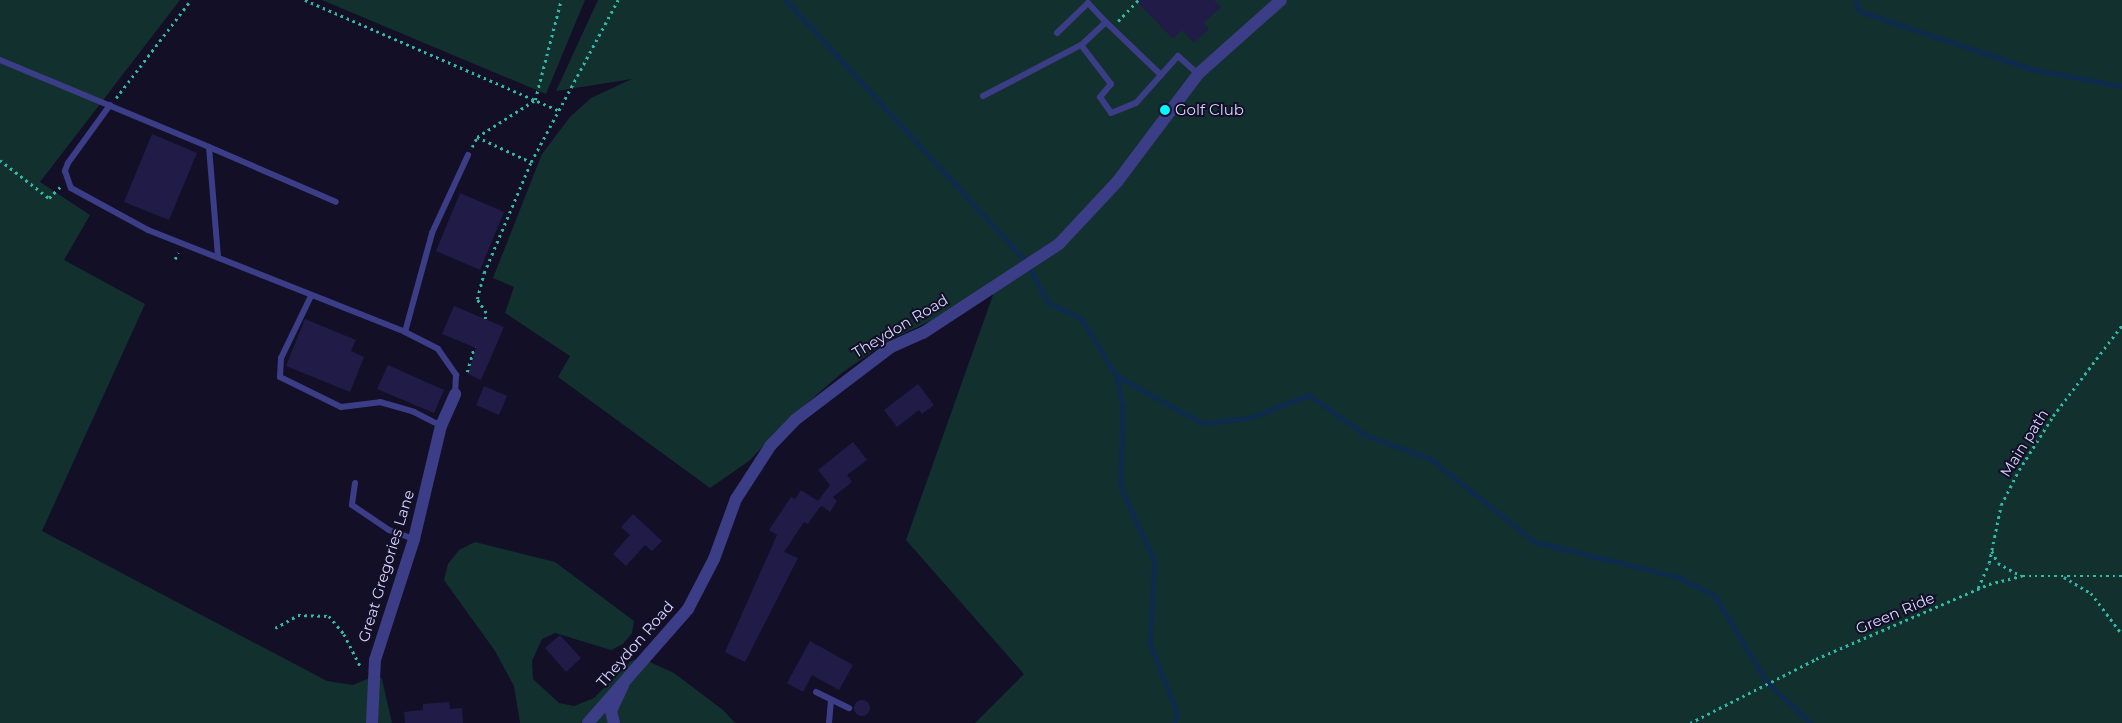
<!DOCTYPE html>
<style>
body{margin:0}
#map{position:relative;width:2122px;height:723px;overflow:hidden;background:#120f27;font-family:Montserrat,sans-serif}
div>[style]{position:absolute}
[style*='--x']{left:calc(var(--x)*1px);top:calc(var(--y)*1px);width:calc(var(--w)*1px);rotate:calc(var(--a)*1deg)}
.green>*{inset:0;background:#12312e}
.stream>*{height:4.5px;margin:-2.25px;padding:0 2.25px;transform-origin:2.25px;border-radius:2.25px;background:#0e2a4c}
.building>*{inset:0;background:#211b48}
.round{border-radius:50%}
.path>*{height:2.5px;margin-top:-1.25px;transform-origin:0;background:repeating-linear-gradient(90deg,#2fb9a6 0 2.5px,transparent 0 6.5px)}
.service>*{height:6px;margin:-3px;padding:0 3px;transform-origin:3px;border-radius:3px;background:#3b3d86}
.minor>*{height:12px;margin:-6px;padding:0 6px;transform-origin:6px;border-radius:6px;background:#3b3d86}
.tertiary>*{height:12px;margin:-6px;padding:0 6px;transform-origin:6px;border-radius:6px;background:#3b3d86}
.dots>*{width:14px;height:14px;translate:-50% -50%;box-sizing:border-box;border:2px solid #120f27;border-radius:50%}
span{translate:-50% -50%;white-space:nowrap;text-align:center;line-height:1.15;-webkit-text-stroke:4px #120f27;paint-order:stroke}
.poi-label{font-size:15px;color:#d7d5ff}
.left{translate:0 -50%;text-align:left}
.street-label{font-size:15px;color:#d7d5ff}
</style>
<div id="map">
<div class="green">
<i style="clip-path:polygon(0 0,180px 0,40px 182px,90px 215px,64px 260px,145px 304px,42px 531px,327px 681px,353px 685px,377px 675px,382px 679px,392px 723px,0 723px)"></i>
<i style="clip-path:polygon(322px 0,585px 0,546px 94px)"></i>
<i style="clip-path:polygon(598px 0,2122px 0,2122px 723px,975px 723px,1024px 674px,906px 540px,999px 278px,943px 315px,888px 341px,843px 372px,790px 418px,749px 461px,710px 488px,558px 377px,570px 356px,505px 313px,514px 287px,493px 278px,542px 154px,570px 117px,591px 98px,632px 79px,556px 91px)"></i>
<i style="clip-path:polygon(475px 542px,555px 562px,634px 621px,632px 633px,623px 644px,611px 650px,555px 633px,542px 639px,532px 661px,533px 679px,559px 703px,574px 706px,594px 698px,631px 661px,641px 658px,674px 673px,723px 710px,735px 723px,520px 723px,514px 686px,495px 651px,444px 580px,448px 564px,459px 550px)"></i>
</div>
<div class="stream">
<i style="--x:786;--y:0;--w:353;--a:47.4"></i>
<i style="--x:1025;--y:260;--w:49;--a:60.8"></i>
<i style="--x:1049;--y:303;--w:35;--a:25"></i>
<i style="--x:1081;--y:318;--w:68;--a:58.2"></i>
<i style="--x:1117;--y:376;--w:32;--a:79"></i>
<i style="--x:1123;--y:407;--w:81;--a:91.4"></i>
<i style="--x:1121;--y:488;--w:81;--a:65.3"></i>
<i style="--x:1155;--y:562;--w:81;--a:93.5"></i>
<i style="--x:1150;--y:643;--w:74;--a:68.6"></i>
<i style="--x:1177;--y:712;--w:11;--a:100"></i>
<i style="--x:1856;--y:0;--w:11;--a:75"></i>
<i style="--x:1859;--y:11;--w:182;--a:18.6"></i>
<i style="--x:2031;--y:69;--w:93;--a:10.6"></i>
<i style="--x:1117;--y:376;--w:97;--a:28.9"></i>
<i style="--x:1202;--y:423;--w:47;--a:-6.1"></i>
<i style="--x:1249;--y:418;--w:64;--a:-21"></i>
<i style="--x:1309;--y:395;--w:70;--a:35.1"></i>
<i style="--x:1366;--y:435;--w:69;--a:20.3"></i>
<i style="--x:1431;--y:459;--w:133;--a:38.6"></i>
<i style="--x:1535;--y:542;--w:148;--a:13.7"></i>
<i style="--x:1679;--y:577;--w:41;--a:27.8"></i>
<i style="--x:1715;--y:596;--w:102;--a:58.7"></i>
<i style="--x:1768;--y:683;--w:59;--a:42.9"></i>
</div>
<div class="building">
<i style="clip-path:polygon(1135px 0,1214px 0,1221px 7px,1204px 23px,1209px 29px,1194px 43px,1182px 30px,1173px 39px)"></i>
<i style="clip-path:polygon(152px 134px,197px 153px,169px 220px,124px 202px)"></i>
<i style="clip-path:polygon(460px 193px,504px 212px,480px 270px,436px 251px)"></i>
<i style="clip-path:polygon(454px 306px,504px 327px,481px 380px,468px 374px,476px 348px,442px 334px)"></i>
<i style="clip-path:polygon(305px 319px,356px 340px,351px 351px,364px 357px,350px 392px,286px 366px)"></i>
<i style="clip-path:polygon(388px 365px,444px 390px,434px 413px,377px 389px)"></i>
<i style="clip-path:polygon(918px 384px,934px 405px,922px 414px,919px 410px,897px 427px,884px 410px)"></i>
<i style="clip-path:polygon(484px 386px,507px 396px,499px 415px,476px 405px)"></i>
<i style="clip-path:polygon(853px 442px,867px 460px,847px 475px,852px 482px,833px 497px,837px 501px,830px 512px,822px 506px,819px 508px,808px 524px,804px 522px,784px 552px,798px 558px,745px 662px,725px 652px,777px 535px,769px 530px,791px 497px,795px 499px,801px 490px,818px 501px,830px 485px,818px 470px)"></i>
<i style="clip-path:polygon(633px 514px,662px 541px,652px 551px,645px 545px,626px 566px,613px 554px,630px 535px,621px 527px)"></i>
<i style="clip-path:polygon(560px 635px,581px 658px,566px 672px,545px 648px)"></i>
<i style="clip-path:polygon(810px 641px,853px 665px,839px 690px,812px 675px,803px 692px,787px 683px)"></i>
<i class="round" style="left:854px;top:700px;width:16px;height:16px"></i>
<i style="clip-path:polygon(449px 702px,450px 709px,462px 708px,463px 723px,405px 723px,404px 712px,423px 710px,423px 704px)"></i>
</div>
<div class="path">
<i style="--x:305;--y:0;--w:276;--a:23.5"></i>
<i style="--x:1118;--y:21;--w:29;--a:-46"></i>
<i style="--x:116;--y:98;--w:123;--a:-52.6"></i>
<i style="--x:477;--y:137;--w:60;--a:24.8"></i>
<i style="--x:472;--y:147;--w:11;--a:-63"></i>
<i style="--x:477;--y:137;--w:69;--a:-32.5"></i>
<i style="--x:535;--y:100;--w:103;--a:-75.4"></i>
<i style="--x:0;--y:160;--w:62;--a:37.8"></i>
<i style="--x:49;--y:198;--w:16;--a:-45"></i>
<i style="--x:175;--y:259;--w:7;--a:-63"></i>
<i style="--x:485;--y:319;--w:6;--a:-81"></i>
<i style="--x:486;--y:313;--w:17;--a:-123"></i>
<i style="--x:477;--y:299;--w:27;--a:-75"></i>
<i style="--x:484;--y:273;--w:121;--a:-67.1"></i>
<i style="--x:531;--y:162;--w:184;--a:-61.8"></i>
<i style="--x:467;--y:372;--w:26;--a:-74"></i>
<i style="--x:1992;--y:551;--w:13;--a:63"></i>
<i style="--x:1998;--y:563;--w:26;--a:29"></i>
<i style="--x:2064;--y:577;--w:31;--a:31"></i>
<i style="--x:2091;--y:593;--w:51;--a:52.9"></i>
<i style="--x:1978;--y:588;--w:27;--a:-66"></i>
<i style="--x:1989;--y:563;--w:59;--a:-78.3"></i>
<i style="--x:2001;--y:505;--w:39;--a:-63"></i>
<i style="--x:2019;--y:470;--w:64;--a:-57.8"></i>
<i style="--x:2053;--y:416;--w:114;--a:-52.8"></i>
<i style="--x:275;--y:628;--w:26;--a:-29"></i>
<i style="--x:298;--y:615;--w:31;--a:2"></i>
<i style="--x:329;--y:616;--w:23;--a:50"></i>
<i style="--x:344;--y:634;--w:38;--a:63"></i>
<i style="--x:1690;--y:723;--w:141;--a:-26.9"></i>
<i style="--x:1816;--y:659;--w:189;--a:-23.4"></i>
<i style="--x:1989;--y:584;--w:34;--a:-14"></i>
<i style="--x:2022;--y:576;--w:100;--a:0"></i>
</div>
<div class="service">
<i style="--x:1057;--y:33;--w:43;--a:-44.1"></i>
<i style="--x:1088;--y:3;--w:26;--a:47"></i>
<i style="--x:0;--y:60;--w:226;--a:22.6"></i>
<i style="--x:209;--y:147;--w:109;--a:85.3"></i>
<i style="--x:1161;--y:75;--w:76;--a:-136.1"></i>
<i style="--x:1106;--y:22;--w:34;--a:137"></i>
<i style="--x:1081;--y:45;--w:49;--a:52.4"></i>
<i style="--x:1111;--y:84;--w:17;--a:130"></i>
<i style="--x:1100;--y:97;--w:19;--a:55"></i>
<i style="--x:1111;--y:113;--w:27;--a:-22"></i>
<i style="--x:1136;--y:103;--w:63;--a:-48.2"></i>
<i style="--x:1178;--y:56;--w:27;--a:42"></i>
<i style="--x:983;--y:96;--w:110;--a:-27.5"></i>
<i style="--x:110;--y:105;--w:72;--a:125.9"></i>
<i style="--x:68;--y:163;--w:9;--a:111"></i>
<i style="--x:65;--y:171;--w:18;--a:71"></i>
<i style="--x:71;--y:188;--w:88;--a:28.6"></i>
<i style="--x:148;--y:230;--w:277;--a:21.6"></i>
<i style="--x:405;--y:332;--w:37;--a:27"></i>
<i style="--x:438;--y:349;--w:32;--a:55"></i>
<i style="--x:456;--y:375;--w:19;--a:93"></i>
<i style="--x:209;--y:147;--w:138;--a:23.4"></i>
<i style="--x:311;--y:296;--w:69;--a:115.8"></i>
<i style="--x:281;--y:358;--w:19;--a:93"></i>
<i style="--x:280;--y:377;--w:68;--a:26.2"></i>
<i style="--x:341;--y:407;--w:39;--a:-7"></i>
<i style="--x:380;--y:402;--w:35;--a:16"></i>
<i style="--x:414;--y:412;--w:30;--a:27"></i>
<i style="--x:405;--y:332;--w:103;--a:-74.7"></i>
<i style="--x:432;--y:233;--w:86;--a:-65.2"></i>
<i style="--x:355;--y:483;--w:22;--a:98"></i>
<i style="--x:352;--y:505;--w:45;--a:34"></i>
<i style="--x:389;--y:530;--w:27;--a:20"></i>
<i style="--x:816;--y:692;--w:37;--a:26"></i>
<i style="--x:829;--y:723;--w:22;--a:-85"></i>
</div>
<div class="minor">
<i style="--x:372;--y:723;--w:63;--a:-87.3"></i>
<i style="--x:375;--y:660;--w:127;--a:-72.1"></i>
<i style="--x:414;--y:539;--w:116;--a:-76.6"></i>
<i style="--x:441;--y:426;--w:35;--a:-66"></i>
<i style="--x:614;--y:723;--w:12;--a:-104"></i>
<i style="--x:611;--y:711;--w:29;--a:-65"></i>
</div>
<div class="tertiary">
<i style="--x:588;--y:723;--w:152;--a:-48.7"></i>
<i style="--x:688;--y:609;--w:56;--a:-62.5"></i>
<i style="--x:714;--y:559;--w:64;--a:-69.9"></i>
<i style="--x:736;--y:499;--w:64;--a:-57.1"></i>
<i style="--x:771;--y:445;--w:35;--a:-46"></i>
<i style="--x:795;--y:420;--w:121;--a:-37.2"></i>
<i style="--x:891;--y:347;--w:35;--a:-24"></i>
<i style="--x:923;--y:333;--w:163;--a:-33.2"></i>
<i style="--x:1059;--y:244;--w:85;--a:-46.9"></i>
<i style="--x:1117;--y:182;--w:135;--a:-53.1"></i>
<i style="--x:1198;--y:74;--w:111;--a:-41.7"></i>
</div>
<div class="dots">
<i style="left:1165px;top:110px;background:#02f8ff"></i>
</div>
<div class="poi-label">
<span class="left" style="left:1175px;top:110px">Golf Club</span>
</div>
<div class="street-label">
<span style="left:900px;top:326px;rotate:-31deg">Theydon Road</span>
<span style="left:2024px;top:443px;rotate:-58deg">Main path</span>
<span style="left:386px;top:566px;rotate:-73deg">Great Gregories Lane</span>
<span style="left:1895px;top:613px;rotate:-23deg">Green Ride</span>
<span style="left:635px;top:644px;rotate:-49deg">Theydon Road</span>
</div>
</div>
